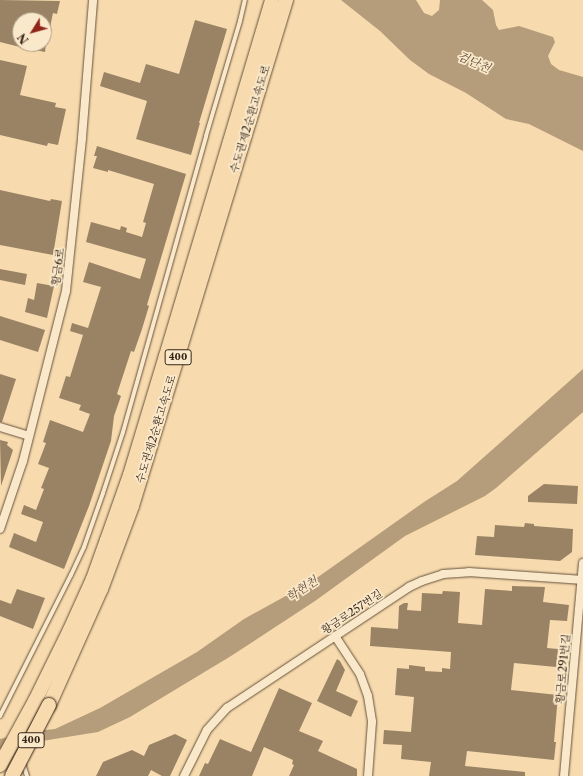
<!DOCTYPE html>
<meta charset="utf-8">
<style>
body{margin:0}
#map{position:relative;width:583px;height:776px;overflow:hidden;background:#f7dbae;font-family:"Libre Caslon Text","Noto Serif KR",serif}
div>[style]{position:absolute}
[style*='--x']{left:calc(var(--x)*1px);top:calc(var(--y)*1px);width:calc(var(--w)*1px);rotate:calc(var(--a)*1deg)}
.water>*{inset:0;background:#b59c7a}
.building>*{inset:0;background:#9a8365}
.roads{filter:drop-shadow(0 0 1px #66513c) drop-shadow(0 0 1px #66513c)}
.lane>*{height:4px;margin:-2px;padding:0 2px;transform-origin:2px;border-radius:2px;background:#fae8ca}
.street>*{height:8px;margin:-4px;padding:0 4px;transform-origin:4px;border-radius:4px;background:#fae8ca}
.highway>*{height:14px;margin:-7px;padding:0 7px;transform-origin:7px;border-radius:7px;background:#f7dbae}
.bridges{filter:drop-shadow(0 0 1px #362316) drop-shadow(0 0 1px #362316)}
.highway-bridge>*{height:14px;margin:-7px;padding:0 7px;transform-origin:7px;border-radius:7px;background:#f7dbae}
span{translate:-50% -50%;white-space:nowrap;text-align:center;line-height:1.15;-webkit-text-stroke:3.5px #fae8ca;paint-order:stroke}
.shield-label span{padding:1px 3px;background:#fae8ca;border:1px solid;border-radius:3px;-webkit-text-stroke-width:0}
.shield-label{font-size:10px;color:#362316;font-weight:700}
.street-label{font-size:11px;color:#362316}
.water-label{font-size:12px;color:#624d39;font-style:italic}
.north{position:absolute;left:12px;top:12px;width:40px;height:40px;box-sizing:border-box;background:#fae8ca;border:1px solid #ac9982;border-radius:50%;rotate:233deg;font-size:11px;font-weight:700;line-height:16px;text-align:center;color:#362316}
.north::after{content:'';display:block;margin:auto;width:14px;height:18px;background:#8f2418;clip-path:polygon(50% 0,100% 100%,50% 72%,0 100%)}
</style>
<div id="map">
<div class="water">
<i style="clip-path:polygon(341px 0,416px 0,424px 13px,432px 16px,439px 10px,440px 0,482px 0,493px 10px,496px 25px,499px 30px,519px 26px,553px 37px,555px 42px,548px 56px,551px 64px,559px 70px,583px 77px,583px 151px,529px 124px,506px 119px,466px 93px,429px 74px,410px 60px,380px 31px)"></i>
<i style="clip-path:polygon(583px 369px,583px 412px,496px 488px,485px 496px,405px 536px,315px 601px,231px 656px,130px 717px,98px 732px,23px 744px,0 749px,0 739px,27px 732px,55px 729px,100px 708px,197px 652px,244px 619px,311px 582px,424px 502px,457px 481px)"></i>
</div>
<div class="building">
<i style="clip-path:polygon(0 0,60px 1px,57px 14px,53px 13px,47px 42px,44px 42px,44px 20px,20px 20px,20px 47px,0 42px)"></i>
<i style="clip-path:polygon(195px 20px,227px 29px,199px 123px,200px 123px,191px 155px,136px 139px,147px 101px,100px 86px,104px 72px,140px 83px,146px 64px,179px 74px)"></i>
<i style="clip-path:polygon(21px 44px,46px 44px,45px 52px,20px 47px)"></i>
<i style="clip-path:polygon(0 60px,27px 66px,20px 95px,56px 103px,55px 107px,66px 109px,58px 145px,48px 143px,47px 146px,0 135px)"></i>
<i style="clip-path:polygon(97px 146px,186px 174px,147px 305px,149px 306px,142px 329px,134px 352px,131px 351px,117px 394px,121px 396px,114px 416px,111px 441px,89px 506px,64px 569px,9px 547px,14px 533px,36px 542px,43px 522px,21px 514px,24px 505px,36px 510px,44px 489px,41px 488px,49px 468px,38px 464px,46px 443px,43px 442px,50px 420px,83px 432px,90px 414px,79px 410px,81px 405px,59px 398px,66px 376px,70px 377px,83px 335px,70px 331px,72px 323px,88px 328px,101px 287px,83px 282px,89px 262px,140px 279px,146px 259px,86px 242px,91px 222px,120px 230px,121px 226px,127px 228px,126px 232px,142px 237px,146px 223px,143px 222px,154px 184px,108px 170px,108px 172px,93px 168px,97px 156px,94px 156px)"></i>
<i style="clip-path:polygon(0 190px,50px 201px,51px 199px,62px 201px,53px 255px,0 245px)"></i>
<i style="clip-path:polygon(0 269px,27px 274px,25px 285px,0 280px)"></i>
<i style="clip-path:polygon(37px 283px,54px 286px,47px 318px,25px 312px,28px 298px,34px 300px)"></i>
<i style="clip-path:polygon(0 316px,45px 330px,38px 352px,0 340px)"></i>
<i style="clip-path:polygon(0 374px,16px 379px,2px 422px,0 422px)"></i>
<i style="clip-path:polygon(0 440px,8px 442px,7px 445px,13px 450px,1px 486px)"></i>
<i style="clip-path:polygon(544px 484px,578px 486px,577px 504px,528px 502px,528px 496px)"></i>
<i style="clip-path:polygon(525px 523px,534px 524px,534px 526px,573px 529px,572px 552px,560px 561px,475px 555px,477px 536px,494px 537px,495px 525px,524px 527px)"></i>
<i style="clip-path:polygon(512px 586px,545px 587px,543px 602px,569px 605px,567px 621px,550px 620px,547px 648px,558px 649px,556px 667px,514px 663px,511px 690px,558px 695px,554px 742px,556px 742px,554px 760px,467px 751px,465px 766px,525px 772px,525px 776px,429px 776px,431px 762px,401px 759px,402px 745px,383px 744px,384px 730px,411px 732px,414px 697px,395px 695px,397px 668px,409px 669px,409px 665px,425px 667px,425px 671px,442px 672px,442px 668px,450px 669px,451px 652px,370px 646px,371px 627px,398px 629px,399px 606px,404px 603px,408px 603px,407px 610px,421px 611px,422px 593px,442px 594px,443px 591px,460px 592px,458px 623px,482px 625px,485px 589px,512px 591px)"></i>
<i style="clip-path:polygon(17px 589px,45px 598px,33px 629px,0 616px,0 600px,11px 604px)"></i>
<i style="clip-path:polygon(337px 659px,340px 661px,345px 670px,336px 691px,358px 701px,351px 717px,317px 701px)"></i>
<i style="clip-path:polygon(279px 688px,312px 703px,299px 731px,323px 741px,318px 751px,357px 769px,357px 776px,289px 776px,294px 765px,292px 764px,293px 760px,264px 747px,252px 776px,199px 776px,205px 763px,208px 764px,220px 739px,251px 752px)"></i>
<i style="clip-path:polygon(175px 734px,187px 740px,170px 776px,162px 776px,151px 770px,148px 776px,96px 776px,103px 762px,132px 750px,144px 756px,149px 745px)"></i>
</div>
<div class="roads">
<div class="lane">
<i style="--x:0;--y:716;--w:158;--a:-63.3"></i>
<i style="--x:71;--y:575;--w:31;--a:-65"></i>
<i style="--x:84;--y:547;--w:57;--a:-70.6"></i>
<i style="--x:103;--y:493;--w:64;--a:-71.8"></i>
<i style="--x:123;--y:432;--w:307;--a:-74.3"></i>
<i style="--x:206;--y:136;--w:120;--a:-73.5"></i>
<i style="--x:240;--y:21;--w:22;--a:-77"></i>
<i style="--x:23;--y:763;--w:14;--a:73"></i>
</div>
<div class="street">
<i style="--x:0;--y:427;--w:30;--a:17"></i>
<i style="--x:0;--y:529;--w:72;--a:-71.3"></i>
<i style="--x:23;--y:461;--w:175;--a:-75.8"></i>
<i style="--x:66;--y:291;--w:154;--a:-84"></i>
<i style="--x:82;--y:138;--w:138;--a:-85.4"></i>
<i style="--x:335;--y:636;--w:45;--a:56.7"></i>
<i style="--x:360;--y:674;--w:23;--a:70"></i>
<i style="--x:368;--y:696;--w:26;--a:81"></i>
<i style="--x:372;--y:722;--w:54;--a:94.2"></i>
<i style="--x:184;--y:776;--w:51;--a:-63.4"></i>
<i style="--x:207;--y:730;--w:30;--a:-48"></i>
<i style="--x:227;--y:708;--w:219;--a:-33.6"></i>
<i style="--x:409;--y:587;--w:14;--a:-25"></i>
<i style="--x:422;--y:581;--w:22;--a:-18"></i>
<i style="--x:443;--y:574;--w:26;--a:-4"></i>
<i style="--x:469;--y:572;--w:114;--a:4"></i>
<i style="--x:564;--y:776;--w:214;--a:-84.9"></i>
</div>
<div class="highway">
<i style="--x:49;--y:705;--w:127;--a:-65.9"></i>
<i style="--x:101;--y:589;--w:89;--a:-69.5"></i>
<i style="--x:132;--y:506;--w:529;--a:-73.07"></i>
<i style="--x:0;--y:765;--w:73;--a:-61.3"></i>
<i style="--x:35;--y:701;--w:79;--a:-63.8"></i>
<i style="--x:70;--y:630;--w:56;--a:-65.7"></i>
<i style="--x:93;--y:579;--w:41;--a:-70.3"></i>
<i style="--x:107;--y:540;--w:69;--a:-70.5"></i>
<i style="--x:130;--y:475;--w:124;--a:-73.2"></i>
<i style="--x:166;--y:356;--w:371;--a:-73.4"></i>
</div>
</div>
<div class="bridges">
<div class="highway-bridge">
<i style="--x:12;--y:776;--w:80;--a:-62.5"></i>
</div>
</div>
<div class="shield-label">
<span style="left:178px;top:357px">400</span>
<span style="left:31px;top:740px">400</span>
</div>
<div class="street-label">
<span style="left:250px;top:119px;rotate:-73deg">수도권제2순환고속도로</span>
<span style="left:58px;top:267px;rotate:-83deg">황금6로</span>
<span style="left:156px;top:429px;rotate:-73deg">수도권제2순환고속도로</span>
<span style="left:352px;top:612px;rotate:-34deg">황금로257번길</span>
<span style="left:563px;top:669px;rotate:-85deg">황금로291번길</span>
</div>
<div class="water-label">
<span style="left:474px;top:62px;rotate:24deg">검단천</span>
<span style="left:302px;top:589px;rotate:-33deg">학현천</span>
</div>
<div class="north">N</div>
</div>
